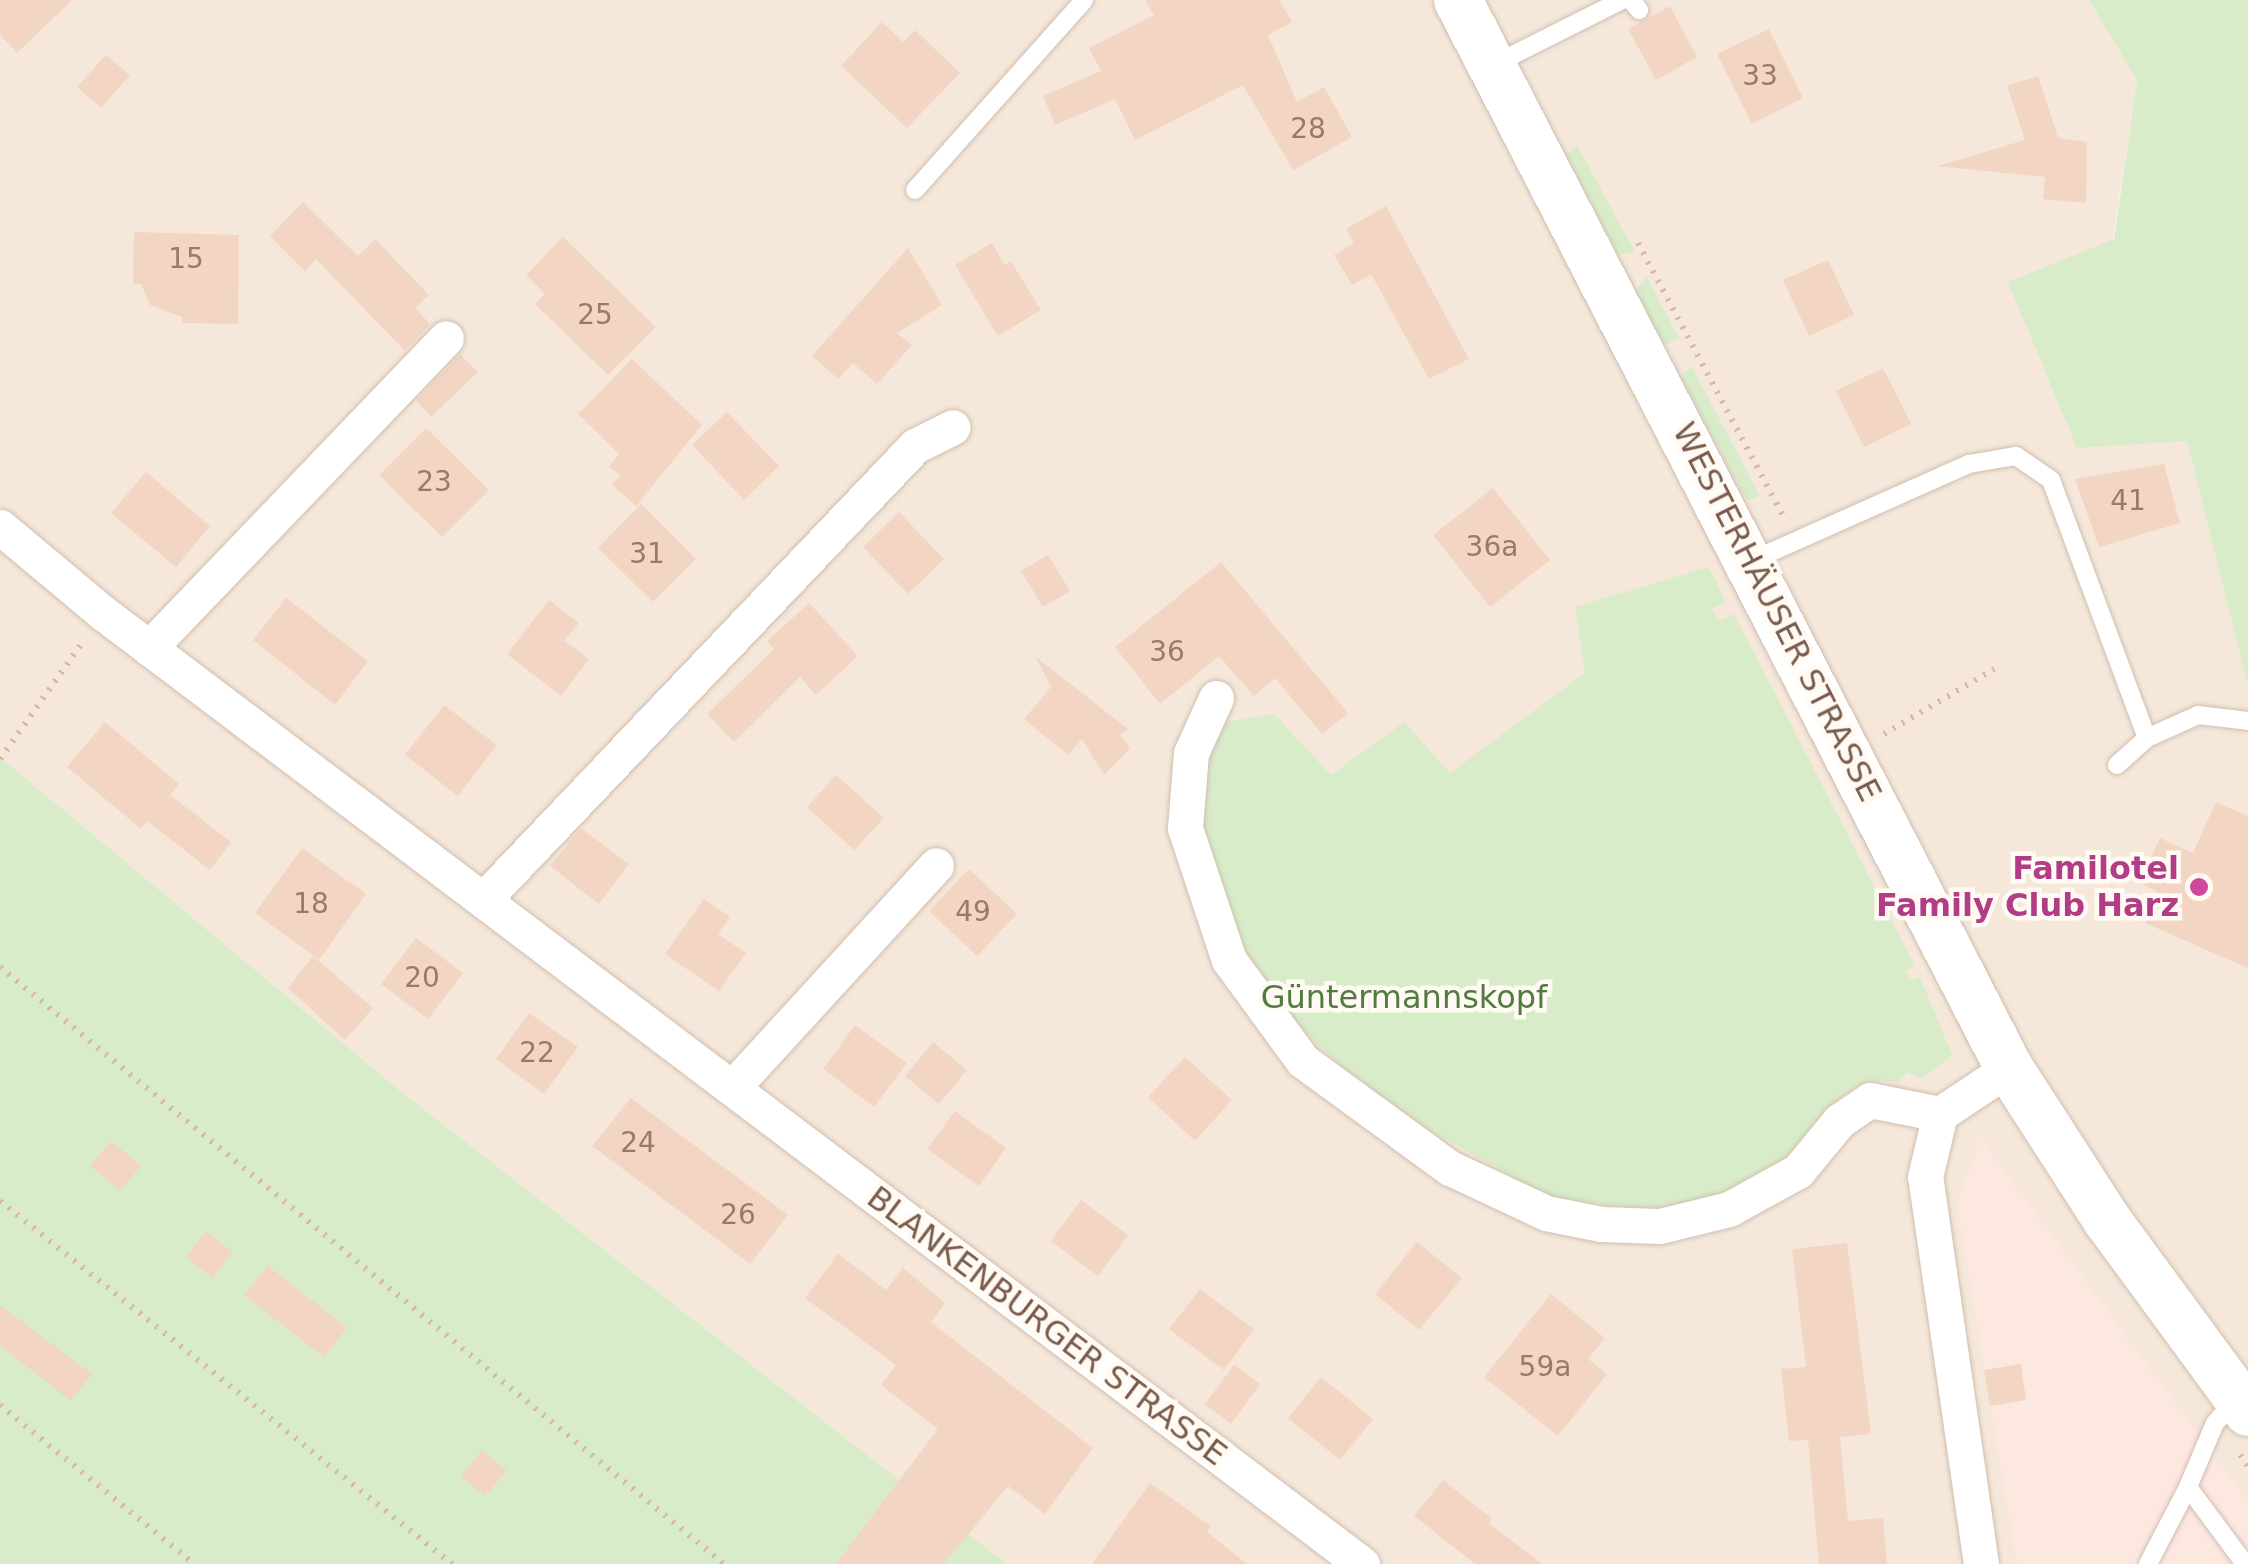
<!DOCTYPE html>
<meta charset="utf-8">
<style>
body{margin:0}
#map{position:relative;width:2248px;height:1564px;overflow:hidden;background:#fdf6ec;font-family:"DejaVu Sans",sans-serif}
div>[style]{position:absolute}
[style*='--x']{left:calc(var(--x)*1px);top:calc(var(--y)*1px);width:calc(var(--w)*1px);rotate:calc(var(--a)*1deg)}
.residential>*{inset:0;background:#f5e8da}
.commercial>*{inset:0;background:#fde8e0}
.green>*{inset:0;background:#d8ecc9}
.building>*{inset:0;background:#f3d5c3}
.path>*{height:6px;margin-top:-3px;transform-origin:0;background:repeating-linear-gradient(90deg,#d9b8a5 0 2.5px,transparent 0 10.5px)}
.roads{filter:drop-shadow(0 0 2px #d1beb0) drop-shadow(0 0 2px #d1beb0)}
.service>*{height:18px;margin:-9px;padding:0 9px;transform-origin:9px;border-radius:9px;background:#fff}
.minor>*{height:35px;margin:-17.5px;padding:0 17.5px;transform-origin:17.5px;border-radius:17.5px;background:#fff}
.secondary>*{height:48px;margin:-24px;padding:0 24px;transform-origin:24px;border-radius:24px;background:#fff}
.dots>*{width:28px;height:28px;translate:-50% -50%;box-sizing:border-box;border:5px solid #fffaf3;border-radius:50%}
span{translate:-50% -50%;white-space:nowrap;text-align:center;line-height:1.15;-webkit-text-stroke:9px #fffaf3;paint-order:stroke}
.number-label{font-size:28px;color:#987a6a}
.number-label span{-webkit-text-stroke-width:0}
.street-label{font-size:32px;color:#7a5c4d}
.hotel-label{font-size:32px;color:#b23c85;font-weight:700}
.right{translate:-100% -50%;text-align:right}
.park-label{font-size:32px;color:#537a41}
</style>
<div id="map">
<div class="residential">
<i style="clip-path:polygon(0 0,2248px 0,2137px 81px,2113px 239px,2187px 441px,2248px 687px,2248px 1564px,1007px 1564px,404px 1094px,0 757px)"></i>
</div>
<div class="commercial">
<i style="clip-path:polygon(1981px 1139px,2248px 1501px,2248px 1564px,2017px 1564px,1957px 1202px)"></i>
</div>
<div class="green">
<i style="clip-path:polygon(2089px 0,2248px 0,2248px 687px,2187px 441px,2077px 448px,2008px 282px,2114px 239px,2137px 80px)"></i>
<i style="clip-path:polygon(1577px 145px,1635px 252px,1618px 254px,1567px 155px)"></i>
<i style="clip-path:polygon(1647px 277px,1679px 338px,1668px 344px,1661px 342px,1635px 291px)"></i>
<i style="clip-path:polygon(1692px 367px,1760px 496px,1747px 501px,1680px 376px)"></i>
<i style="clip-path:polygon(1709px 567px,1726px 602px,1712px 608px,1718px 621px,1734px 614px,1915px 966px,1906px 971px,1910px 981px,1920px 977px,1952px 1055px,1922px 1079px,1907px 1072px,1899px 1082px,1871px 1080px,1846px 1092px,1786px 1160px,1725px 1195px,1663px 1212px,1549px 1197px,1383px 1104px,1290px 1019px,1247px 957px,1203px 827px,1207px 756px,1221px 723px,1274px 714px,1331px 775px,1404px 722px,1450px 773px,1585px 673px,1575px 607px)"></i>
<i style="clip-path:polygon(0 757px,404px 1094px,1007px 1564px,0 1564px)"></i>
</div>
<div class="building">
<i style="clip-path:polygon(0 0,72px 0,17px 53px,0 35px)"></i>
<i style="clip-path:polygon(1145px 0,1279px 0,1292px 22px,1268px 35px,1297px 102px,1324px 87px,1352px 137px,1293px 170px,1243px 85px,1135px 140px,1115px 99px,1055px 125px,1043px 96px,1101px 71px,1089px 48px,1154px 15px)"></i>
<i style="clip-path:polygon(1670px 6px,1697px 57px,1656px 80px,1628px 29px)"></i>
<i style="clip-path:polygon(882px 22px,903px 42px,915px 30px,960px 73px,907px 128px,841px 66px)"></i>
<i style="clip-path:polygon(1769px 29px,1803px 98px,1752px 124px,1717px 54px)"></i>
<i style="clip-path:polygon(106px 55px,130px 75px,101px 108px,77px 87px)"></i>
<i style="clip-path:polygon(2038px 76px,2058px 138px,2087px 142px,2086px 203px,2043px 199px,2045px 177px,1937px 166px,2025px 140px,2007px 86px)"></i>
<i style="clip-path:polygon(303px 202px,358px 256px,375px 239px,429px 295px,415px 308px,430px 324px,405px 351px,316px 259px,305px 271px,270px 236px)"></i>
<i style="clip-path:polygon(1386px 206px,1469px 359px,1429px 379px,1371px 274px,1352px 285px,1334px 255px,1354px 243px,1346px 229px)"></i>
<i style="clip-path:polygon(134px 232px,239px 235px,238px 324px,182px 323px,182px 317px,150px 305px,141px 284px,133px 284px)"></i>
<i style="clip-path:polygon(563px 237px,656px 327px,608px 375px,535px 304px,545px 294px,526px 275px)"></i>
<i style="clip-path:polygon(992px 243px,1005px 265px,1011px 261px,1041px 310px,998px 336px,955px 265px)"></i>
<i style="clip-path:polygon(908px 248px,942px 305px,897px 333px,912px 345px,877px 384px,853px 363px,838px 379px,812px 356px)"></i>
<i style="clip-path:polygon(1828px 260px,1854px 315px,1809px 336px,1783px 280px)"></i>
<i style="clip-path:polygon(460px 354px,478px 372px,431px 417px,416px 400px)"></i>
<i style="clip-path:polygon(632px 359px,702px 425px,636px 506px,612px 485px,620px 475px,609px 467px,619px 454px,578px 414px)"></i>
<i style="clip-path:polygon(1883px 368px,1911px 424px,1864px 447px,1836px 391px)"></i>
<i style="clip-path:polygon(727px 412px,779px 466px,744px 500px,692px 445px)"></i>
<i style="clip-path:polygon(426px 428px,489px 490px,442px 537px,379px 475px)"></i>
<i style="clip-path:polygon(2164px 464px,2180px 523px,2099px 547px,2075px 479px)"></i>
<i style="clip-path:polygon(146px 472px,210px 526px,176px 567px,111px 513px)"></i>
<i style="clip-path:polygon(1493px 488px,1550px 560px,1490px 607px,1433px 535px)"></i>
<i style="clip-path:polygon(641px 504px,696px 559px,653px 602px,598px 548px)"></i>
<i style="clip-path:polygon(899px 512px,944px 559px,908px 594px,863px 547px)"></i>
<i style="clip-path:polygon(1048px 555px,1070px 591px,1043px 607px,1021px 571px)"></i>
<i style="clip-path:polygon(1221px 562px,1348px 713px,1322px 734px,1275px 678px,1254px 696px,1219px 656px,1160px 704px,1115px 647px)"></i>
<i style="clip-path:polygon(286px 598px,368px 661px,335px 705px,253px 640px)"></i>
<i style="clip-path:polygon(549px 600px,579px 623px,564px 641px,589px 659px,561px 696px,507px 654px)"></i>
<i style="clip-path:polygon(809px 603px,858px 656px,816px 695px,800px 677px,734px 742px,707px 714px,774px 649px,767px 641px)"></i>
<i style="clip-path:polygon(1036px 657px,1128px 729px,1120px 735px,1130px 749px,1104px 775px,1082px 739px,1068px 755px,1024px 719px,1051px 687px)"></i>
<i style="clip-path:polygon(444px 705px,497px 745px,458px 796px,405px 755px)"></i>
<i style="clip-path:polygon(105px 722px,179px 784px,170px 795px,231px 842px,210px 870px,147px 821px,141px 829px,67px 767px)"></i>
<i style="clip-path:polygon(836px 775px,884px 818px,854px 850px,807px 807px)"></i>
<i style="clip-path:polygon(2216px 802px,2248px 816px,2248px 968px,2145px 923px,2158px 892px,2140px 883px,2160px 838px,2193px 853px)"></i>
<i style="clip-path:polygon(581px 828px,629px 864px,599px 904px,550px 866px)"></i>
<i style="clip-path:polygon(302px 848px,366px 894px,319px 960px,255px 913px)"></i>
<i style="clip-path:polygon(969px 869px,1017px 914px,977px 956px,929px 911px)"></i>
<i style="clip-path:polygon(704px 899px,730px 917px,718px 934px,746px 953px,719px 991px,665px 954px)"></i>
<i style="clip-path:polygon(416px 938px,463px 973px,428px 1019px,381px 984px)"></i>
<i style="clip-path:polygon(313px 956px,373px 1008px,345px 1040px,288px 988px)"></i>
<i style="clip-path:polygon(529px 1013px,578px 1047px,544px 1094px,496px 1059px)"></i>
<i style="clip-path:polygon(855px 1025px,907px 1063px,874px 1107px,823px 1069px)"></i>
<i style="clip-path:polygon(933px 1042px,967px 1070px,939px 1104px,905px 1076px)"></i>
<i style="clip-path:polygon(1185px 1057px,1232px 1100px,1195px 1141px,1148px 1097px)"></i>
<i style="clip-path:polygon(631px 1098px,788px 1215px,750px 1264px,592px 1146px)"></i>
<i style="clip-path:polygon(955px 1111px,1006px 1148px,979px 1186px,927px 1149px)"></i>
<i style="clip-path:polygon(111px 1141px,141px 1166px,120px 1191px,90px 1166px)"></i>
<i style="clip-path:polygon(1081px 1200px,1128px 1235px,1098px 1276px,1051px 1241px)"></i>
<i style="clip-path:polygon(206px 1231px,233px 1252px,213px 1278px,186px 1258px)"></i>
<i style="clip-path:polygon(1417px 1242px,1462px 1278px,1419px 1330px,1375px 1294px)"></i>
<i style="clip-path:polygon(1847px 1243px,1871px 1434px,1840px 1437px,1848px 1521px,1883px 1518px,1887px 1564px,1819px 1564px,1808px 1440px,1789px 1441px,1781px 1369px,1806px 1367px,1792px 1249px)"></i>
<i style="clip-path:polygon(838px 1254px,886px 1290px,903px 1268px,945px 1303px,931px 1322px,1093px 1448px,1045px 1514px,1008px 1486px,944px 1564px,836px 1564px,938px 1429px,881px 1385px,896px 1365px,805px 1298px)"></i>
<i style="clip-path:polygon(268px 1266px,347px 1328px,324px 1357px,244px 1295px)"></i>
<i style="clip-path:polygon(1200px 1289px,1254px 1329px,1224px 1370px,1169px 1329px)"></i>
<i style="clip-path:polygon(1551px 1294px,1605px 1338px,1588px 1359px,1607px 1374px,1558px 1436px,1484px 1377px)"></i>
<i style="clip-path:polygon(0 1305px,92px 1374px,71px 1401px,0 1346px)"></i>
<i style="clip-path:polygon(2021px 1364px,2026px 1400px,1990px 1406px,1984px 1370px)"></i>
<i style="clip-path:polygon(1234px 1365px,1260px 1384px,1231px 1424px,1205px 1404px)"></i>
<i style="clip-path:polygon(1321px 1377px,1373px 1419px,1340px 1460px,1288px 1418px)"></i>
<i style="clip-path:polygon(482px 1450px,507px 1471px,485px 1496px,460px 1476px)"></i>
<i style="clip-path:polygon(1443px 1480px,1492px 1519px,1489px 1523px,1542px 1564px,1475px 1564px,1414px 1516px)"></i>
<i style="clip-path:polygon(1150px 1483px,1211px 1526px,1207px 1532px,1247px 1564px,1092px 1564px)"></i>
</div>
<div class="path">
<i style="--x:1638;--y:243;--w:313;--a:62"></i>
<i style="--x:1884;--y:734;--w:128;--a:-30.6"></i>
<i style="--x:0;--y:759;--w:142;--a:-54.7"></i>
<i style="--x:0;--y:967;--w:938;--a:39.51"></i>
<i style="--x:0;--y:1201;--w:580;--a:38.77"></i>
<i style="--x:0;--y:1405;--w:251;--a:39.3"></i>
<i style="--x:2240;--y:1455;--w:14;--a:54"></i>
</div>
<div class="roads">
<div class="service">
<i style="--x:1631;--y:0;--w:13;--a:51"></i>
<i style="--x:1493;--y:65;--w:144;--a:-26.7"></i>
<i style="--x:915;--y:190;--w:254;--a:-48.3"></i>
<i style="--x:1751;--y:561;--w:239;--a:-24"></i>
<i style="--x:1969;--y:464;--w:48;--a:-9.7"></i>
<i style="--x:2016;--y:456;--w:42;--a:34.4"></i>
<i style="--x:2051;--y:480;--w:275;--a:69.6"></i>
<i style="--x:2117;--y:765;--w:40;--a:-42"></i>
<i style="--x:2147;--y:738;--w:56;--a:-24.3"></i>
<i style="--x:2198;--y:715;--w:50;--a:6.8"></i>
<i style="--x:2237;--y:1398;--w:33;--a:131"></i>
<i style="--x:2215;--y:1423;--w:69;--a:112.9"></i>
<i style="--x:2188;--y:1487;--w:96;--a:53.5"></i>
<i style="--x:2148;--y:1564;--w:87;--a:-62.5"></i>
</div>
<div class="minor">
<i style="--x:0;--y:527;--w:134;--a:39.9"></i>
<i style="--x:103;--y:613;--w:1578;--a:37.07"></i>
<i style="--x:149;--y:648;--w:429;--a:-46.2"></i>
<i style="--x:1216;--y:698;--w:60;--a:114.4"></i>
<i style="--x:1191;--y:753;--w:75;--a:94.6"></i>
<i style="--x:1185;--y:828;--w:139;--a:71.6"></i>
<i style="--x:1229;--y:960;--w:125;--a:53.8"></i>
<i style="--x:1303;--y:1061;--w:182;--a:36.1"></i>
<i style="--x:1450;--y:1168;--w:106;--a:25.1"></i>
<i style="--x:1546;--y:1213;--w:56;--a:11.3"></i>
<i style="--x:1601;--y:1224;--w:59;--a:1.9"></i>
<i style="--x:1660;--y:1226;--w:71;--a:-13.8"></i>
<i style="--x:1729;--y:1209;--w:79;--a:-28.8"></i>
<i style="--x:1798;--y:1171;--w:65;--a:-50.6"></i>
<i style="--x:1839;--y:1121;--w:37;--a:-34"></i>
<i style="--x:1870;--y:1100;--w:71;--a:11.3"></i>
<i style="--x:483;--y:900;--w:627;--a:-46.42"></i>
<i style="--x:915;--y:446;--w:42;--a:-26.6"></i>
<i style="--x:732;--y:1088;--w:302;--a:-47.5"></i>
<i style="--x:1981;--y:1564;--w:391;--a:-98.2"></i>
<i style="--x:1925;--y:1177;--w:65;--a:-76.6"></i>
<i style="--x:1940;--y:1114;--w:83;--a:-33.7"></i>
</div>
<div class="secondary">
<i style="--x:1458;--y:0;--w:1202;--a:62.71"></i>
<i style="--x:2009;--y:1068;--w:181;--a:57.2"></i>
<i style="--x:2107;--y:1220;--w:238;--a:53.7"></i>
</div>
</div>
<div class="dots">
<i style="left:2199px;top:887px;background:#d1479c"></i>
</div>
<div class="number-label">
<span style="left:1760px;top:76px">33</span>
<span style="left:1308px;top:129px">28</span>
<span style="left:186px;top:259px">15</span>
<span style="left:595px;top:315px">25</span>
<span style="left:434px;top:482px">23</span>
<span style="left:2128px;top:501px">41</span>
<span style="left:1492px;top:547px">36a</span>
<span style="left:647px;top:554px">31</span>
<span style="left:1167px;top:652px">36</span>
<span style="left:311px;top:904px">18</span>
<span style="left:973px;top:912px">49</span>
<span style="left:422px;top:978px">20</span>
<span style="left:537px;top:1053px">22</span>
<span style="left:638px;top:1143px">24</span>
<span style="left:738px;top:1215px">26</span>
<span style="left:1545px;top:1367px">59a</span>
</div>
<div class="street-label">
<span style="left:1777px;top:612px;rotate:63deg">WESTERHÄUSER STRASSE</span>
<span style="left:1047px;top:1326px;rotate:37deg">BLANKENBURGER STRASSE</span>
</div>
<div class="hotel-label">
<span class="right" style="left:2179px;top:887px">Familotel<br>Family Club Harz</span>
</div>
<div class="park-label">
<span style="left:1404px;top:997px">Güntermannskopf</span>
</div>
</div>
